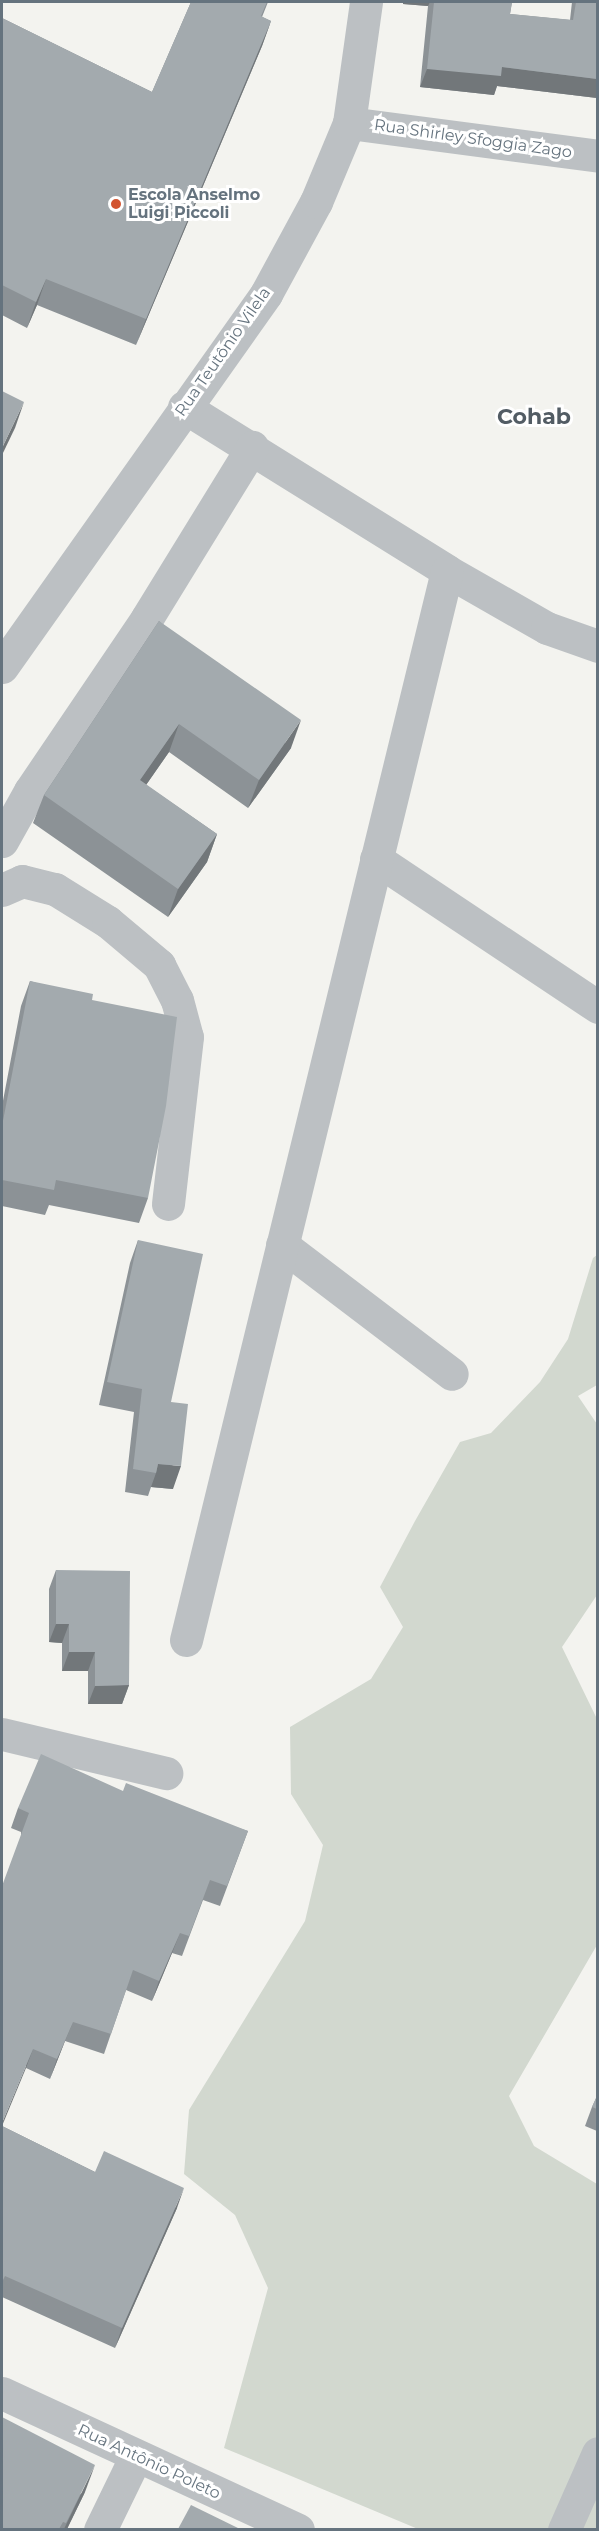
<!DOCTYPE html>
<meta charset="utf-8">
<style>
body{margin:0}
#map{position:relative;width:599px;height:2531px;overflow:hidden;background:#f3f3ef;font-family:Montserrat,sans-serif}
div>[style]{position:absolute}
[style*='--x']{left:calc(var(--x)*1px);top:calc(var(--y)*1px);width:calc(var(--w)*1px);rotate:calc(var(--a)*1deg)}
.green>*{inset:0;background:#d2d8cf}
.minor>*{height:33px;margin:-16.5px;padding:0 16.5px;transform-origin:16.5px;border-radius:16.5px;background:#bcc0c3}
.wall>*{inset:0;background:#8c9296}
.shaded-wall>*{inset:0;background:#72777a}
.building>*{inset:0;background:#a3aaae}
.dots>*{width:16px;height:16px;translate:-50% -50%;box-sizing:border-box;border:3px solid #fff;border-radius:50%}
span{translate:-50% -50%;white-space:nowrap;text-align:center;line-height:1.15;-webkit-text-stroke:6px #fff;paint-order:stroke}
.street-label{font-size:16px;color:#65737e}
.poi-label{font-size:16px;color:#65737e;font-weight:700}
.left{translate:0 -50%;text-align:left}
.district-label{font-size:22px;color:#525c64;font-weight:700}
.frame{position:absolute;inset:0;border:3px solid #65737e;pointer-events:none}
</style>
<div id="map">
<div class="green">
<i style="clip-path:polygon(597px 1255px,597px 1385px,578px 1396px,597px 1424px,597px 1595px,562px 1647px,597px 1719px,597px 1945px,509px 2096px,534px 2146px,597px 2184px,597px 2529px,418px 2529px,224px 2448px,268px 2288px,235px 2215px,184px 2174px,189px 2110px,305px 1921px,323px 1845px,291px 1794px,290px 1727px,371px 1679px,403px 1627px,380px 1587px,415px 1521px,460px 1442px,491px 1433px,540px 1382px,568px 1339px,593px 1258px)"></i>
</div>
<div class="minor">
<i style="--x:349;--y:123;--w:251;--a:7.5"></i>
<i style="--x:184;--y:407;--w:310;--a:31.9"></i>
<i style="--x:447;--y:571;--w:115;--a:29.7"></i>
<i style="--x:547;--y:628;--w:54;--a:19.4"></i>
<i style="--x:2;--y:667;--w:457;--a:-54.7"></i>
<i style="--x:266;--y:294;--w:105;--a:-61.5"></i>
<i style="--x:316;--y:202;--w:86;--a:-67.3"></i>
<i style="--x:349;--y:123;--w:122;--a:-82"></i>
<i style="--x:2;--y:841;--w:57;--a:-60.8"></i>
<i style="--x:30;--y:791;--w:209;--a:-55.9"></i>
<i style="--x:147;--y:618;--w:201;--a:-58.4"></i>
<i style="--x:376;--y:859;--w:267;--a:33.7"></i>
<i style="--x:2;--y:890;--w:22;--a:-24"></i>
<i style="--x:22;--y:881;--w:34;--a:14"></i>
<i style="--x:55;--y:889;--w:62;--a:31.9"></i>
<i style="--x:108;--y:922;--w:67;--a:40.1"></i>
<i style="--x:159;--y:965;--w:39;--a:63"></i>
<i style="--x:177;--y:1000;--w:38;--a:75"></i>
<i style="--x:187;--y:1037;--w:168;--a:96.5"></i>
<i style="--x:282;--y:1245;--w:213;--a:37.2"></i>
<i style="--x:186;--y:1640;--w:1100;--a:-76.28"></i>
<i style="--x:2;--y:1734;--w:169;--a:13.4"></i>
<i style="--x:2;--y:2393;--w:326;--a:24.8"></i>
<i style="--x:100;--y:2530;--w:82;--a:-64.1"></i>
<i style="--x:564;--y:2530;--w:84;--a:-66.2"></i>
</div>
<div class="wall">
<i style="clip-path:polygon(191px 2px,268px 2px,262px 17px,271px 21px,262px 46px,136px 345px,37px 305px,27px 328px,2px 315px,2px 18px,152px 92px)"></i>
<i style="clip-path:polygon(403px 2px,512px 2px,510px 14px,570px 20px,572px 2px,597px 2px,597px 98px,497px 86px,494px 95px,420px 87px,428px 6px,403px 4px)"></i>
<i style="clip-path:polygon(159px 621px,291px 748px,248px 808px,169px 752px,146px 785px,217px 834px,207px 862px,168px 917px,33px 823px,44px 795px)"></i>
<i style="clip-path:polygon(30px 981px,92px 1000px,148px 1198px,139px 1223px,49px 1205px,45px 1215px,2px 1206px,2px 1106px,21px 1006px)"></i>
<i style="clip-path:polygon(138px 1240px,171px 1402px,173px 1489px,151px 1487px,148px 1496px,125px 1492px,134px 1412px,99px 1405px,130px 1263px)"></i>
<i style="clip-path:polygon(56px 1570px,129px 1685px,122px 1704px,88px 1704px,88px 1671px,62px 1671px,62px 1643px,49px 1642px,49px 1589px)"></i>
<i style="clip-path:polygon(123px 1791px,248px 1831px,220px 1906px,203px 1900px,182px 1956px,172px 1953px,152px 2001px,126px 1990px,104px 2054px,65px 2041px,50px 2079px,26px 2068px,21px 1832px,11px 1828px,18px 1808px)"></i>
<i style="clip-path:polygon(597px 2096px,597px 2131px,585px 2126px,592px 2107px)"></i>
<i style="clip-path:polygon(2px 2126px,95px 2172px,177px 2208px,115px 2348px,2px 2297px)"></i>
<i style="clip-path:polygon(85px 2492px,67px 2529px,2px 2529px)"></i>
</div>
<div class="shaded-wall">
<i style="clip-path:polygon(403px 2px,430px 2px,428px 6px,403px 4px)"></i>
<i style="clip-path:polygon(271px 21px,262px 46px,136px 345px,146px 319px)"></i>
<i style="clip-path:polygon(502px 67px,597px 79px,597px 98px,497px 86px,494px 95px,420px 87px,427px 69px)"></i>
<i style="clip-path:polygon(46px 279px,37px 305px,27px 328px,36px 302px)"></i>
<i style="clip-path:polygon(24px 402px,15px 428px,2px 455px,2px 448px)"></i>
<i style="clip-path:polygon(301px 720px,291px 748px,248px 808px,259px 780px)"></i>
<i style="clip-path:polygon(179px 724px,169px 752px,130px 808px,140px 780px)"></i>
<i style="clip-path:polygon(217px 834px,207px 862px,168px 917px,178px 889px)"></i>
<i style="clip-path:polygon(158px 1464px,181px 1466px,173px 1489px,151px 1487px,156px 1473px)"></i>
<i style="clip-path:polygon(56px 1624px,69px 1624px,62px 1643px,49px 1642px)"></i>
<i style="clip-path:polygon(69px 1652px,95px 1652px,88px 1671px,62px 1671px)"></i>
<i style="clip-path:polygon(129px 1685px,122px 1704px,88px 1704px,95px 1686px)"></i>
<i style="clip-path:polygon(180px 1933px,172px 1953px,152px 2001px,159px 1981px)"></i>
<i style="clip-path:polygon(73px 2022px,65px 2041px,50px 2079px,57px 2059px)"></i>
<i style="clip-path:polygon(33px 2049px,26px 2068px,2px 2126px,2px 2123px)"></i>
<i style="clip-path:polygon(184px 2188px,177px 2208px,115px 2348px,122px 2328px)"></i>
<i style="clip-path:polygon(95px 2465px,85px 2492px,67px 2529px,64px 2529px)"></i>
</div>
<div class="building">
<i style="clip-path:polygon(191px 2px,267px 2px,261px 16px,271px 21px,146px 319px,46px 279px,36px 302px,2px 285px,2px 18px,152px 92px)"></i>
<i style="clip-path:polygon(434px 2px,512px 2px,510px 14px,573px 20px,576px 2px,597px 2px,597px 79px,502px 67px,501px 76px,427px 69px)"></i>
<i style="clip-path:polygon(2px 391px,24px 402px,2px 448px)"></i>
<i style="clip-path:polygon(159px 621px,301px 720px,259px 780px,179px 724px,140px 780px,217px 834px,178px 889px,44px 795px)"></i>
<i style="clip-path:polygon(30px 981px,93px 994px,92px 1000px,177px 1017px,166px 1106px,148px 1198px,56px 1180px,54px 1190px,2px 1180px,2px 1126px)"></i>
<i style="clip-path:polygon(138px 1240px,203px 1254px,171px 1402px,188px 1404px,181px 1466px,158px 1464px,156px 1473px,133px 1469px,142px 1389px,107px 1382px)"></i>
<i style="clip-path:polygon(56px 1570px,130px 1571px,129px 1685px,95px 1686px,95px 1652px,69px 1652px,69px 1624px,56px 1624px)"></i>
<i style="clip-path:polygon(41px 1754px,123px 1791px,126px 1783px,248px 1831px,227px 1886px,210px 1880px,189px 1936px,180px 1933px,159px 1981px,133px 1970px,111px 2034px,73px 2022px,57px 2059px,33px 2049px,2px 2123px,2px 1886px,29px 1813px,18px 1808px)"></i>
<i style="clip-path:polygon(597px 2096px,597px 2109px,592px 2107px)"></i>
<i style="clip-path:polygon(2px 2126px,95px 2172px,104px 2151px,184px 2188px,122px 2328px,5px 2276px,2px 2282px)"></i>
<i style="clip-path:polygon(2px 2417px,95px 2465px,66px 2523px,63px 2522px,59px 2529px,2px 2529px)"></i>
<i style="clip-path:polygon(191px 2505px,240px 2529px,178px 2529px)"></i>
</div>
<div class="dots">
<i style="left:116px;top:204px;background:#d25430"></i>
</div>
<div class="street-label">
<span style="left:473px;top:139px;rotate:8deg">Rua Shirley Sfoggia Zago</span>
<span style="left:223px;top:352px;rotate:-55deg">Rua Teutônio Vilela</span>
<span style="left:149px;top:2462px;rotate:25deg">Rua Antônio Poleto</span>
</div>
<div class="poi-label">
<span class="left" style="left:128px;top:204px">Escola Anselmo<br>Luigi Piccoli</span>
</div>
<div class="district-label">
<span style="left:534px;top:417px">Cohab</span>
</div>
<div class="frame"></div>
</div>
